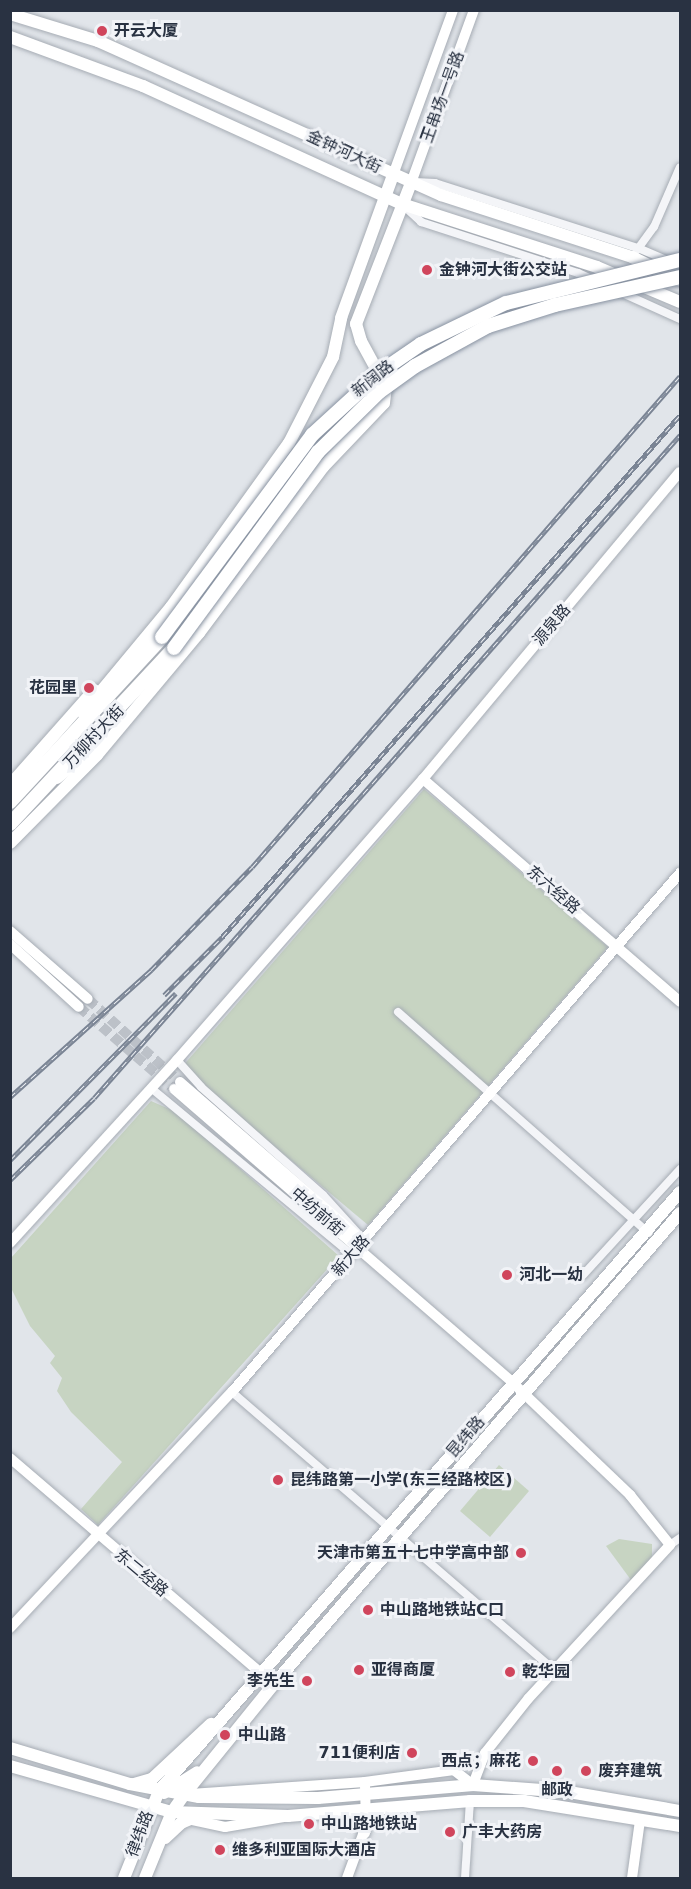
<!DOCTYPE html>
<meta charset="utf-8">
<style>
body{margin:0}
#map{position:relative;width:691px;height:1889px;overflow:hidden;background:#e1e5ea;font-family:"DejaVu Sans","Noto Sans SC",sans-serif}
div>[style]{position:absolute}
[style*='--x']{left:calc(var(--x)*1px);top:calc(var(--y)*1px);width:calc(var(--w)*1px);rotate:calc(var(--a)*1deg)}
.green>*{inset:0;background:#c7d4c2}
.secondary-tunnel>*{height:10px;margin-top:-5px;transform-origin:0;background:repeating-linear-gradient(90deg,#bcc1c8 0 10px,transparent 0 15px)}
.roads{filter:drop-shadow(0 0 2px #a6acb4) drop-shadow(0 0 2px #a6acb4)}
.street>*{height:8px;margin:-4px;padding:0 4px;transform-origin:4px;border-radius:4px;background:#f4f5f8}
.secondary>*{height:10px;margin:-5px;padding:0 5px;transform-origin:5px;border-radius:5px;background:#fff}
.primary>*{height:12px;margin:-6px;padding:0 6px;transform-origin:6px;border-radius:6px;background:#fff}
.highway>*{height:14px;margin:-7px;padding:0 7px;transform-origin:7px;border-radius:7px;background:#fff}
.rail>*{height:4.5px;margin-top:-2.25px;transform-origin:0;background:repeating-linear-gradient(90deg,#f1f3f7 0 7px,#7a8494 0 14px);box-sizing:border-box;border-block:2px solid #7a8494}
.bridges{filter:drop-shadow(0 0 2px #8892a1) drop-shadow(0 0 2px #8892a1)}
.highway-bridge>*{height:14px;margin:-7px;padding:0 7px;transform-origin:7px;border-radius:7px;background:#fff}
.dots>*{width:16px;height:16px;translate:-50% -50%;box-sizing:border-box;border:3px solid #f1f3f7;border-radius:50%}
span{translate:-50% -50%;white-space:nowrap;text-align:center;line-height:1.15;-webkit-text-stroke:6px #f1f3f7;paint-order:stroke}
.poi-label{font-size:16px;color:#293242;font-weight:700}
.left{translate:0 -50%;text-align:left}
.right{translate:-100% -50%;text-align:right}
.street-label{font-size:16px;color:#293242}
.frame{position:absolute;inset:0;border:12px solid #293242;pointer-events:none}
</style>
<div id="map">
<div class="green">
<i style="clip-path:polygon(424px 789px,608px 947px,368px 1225px,181px 1068px)"></i>
<i style="clip-path:polygon(151px 1101px,176px 1112px,339px 1256px,98px 1525px,81px 1509px,122px 1462px,71px 1412px,57px 1391px,62px 1378px,50px 1363px,55px 1356px,30px 1326px,11px 1288px,11px 1258px)"></i>
<i style="clip-path:polygon(499px 1465px,529px 1491px,490px 1537px,460px 1511px)"></i>
<i style="clip-path:polygon(619px 1539px,652px 1544px,652px 1557px,631px 1580px,606px 1546px)"></i>
</div>
<div class="secondary-tunnel">
<i style="--x:88;--y:999;--w:124;--a:42.1"></i>
<i style="--x:79;--y:1007;--w:125;--a:40.8"></i>
</div>
<div class="roads">
<div class="street">
<i style="--x:415;--y:182;--w:20;--a:3"></i>
<i style="--x:435;--y:183;--w:213;--a:17.8"></i>
<i style="--x:638;--y:248;--w:33;--a:23"></i>
<i style="--x:403;--y:205;--w:25;--a:43"></i>
<i style="--x:421;--y:222;--w:165;--a:18"></i>
<i style="--x:578;--y:273;--w:112;--a:24.3"></i>
<i style="--x:637;--y:250;--w:29;--a:-54"></i>
<i style="--x:654;--y:227;--w:65;--a:-66.6"></i>
<i style="--x:398;--y:1012;--w:334;--a:41.4"></i>
<i style="--x:177;--y:1060;--w:36;--a:48"></i>
<i style="--x:201;--y:1087;--w:163;--a:41.5"></i>
<i style="--x:323;--y:1195;--w:58;--a:47.8"></i>
<i style="--x:151;--y:1088;--w:261;--a:39.7"></i>
<i style="--x:583;--y:1275;--w:144;--a:-47.5"></i>
<i style="--x:232;--y:1392;--w:425;--a:40.8"></i>
<i style="--x:670;--y:1545;--w:12;--a:-35"></i>
<i style="--x:465;--y:1878;--w:77;--a:-86.3"></i>
</div>
<div class="secondary">
<i style="--x:393;--y:175;--w:176;--a:-70"></i>
<i style="--x:411;--y:183;--w:184;--a:-70"></i>
<i style="--x:423;--y:779;--w:340;--a:40.9"></i>
<i style="--x:10;--y:931;--w:103;--a:41.1"></i>
<i style="--x:10;--y:944;--w:93;--a:42.4"></i>
<i style="--x:180;--y:1082;--w:244;--a:41"></i>
<i style="--x:174;--y:1089;--w:449;--a:40.9"></i>
<i style="--x:513;--y:1383;--w:162;--a:43.7"></i>
<i style="--x:630;--y:1495;--w:64;--a:51.3"></i>
<i style="--x:670;--y:1545;--w:209;--a:132.7"></i>
<i style="--x:528;--y:1699;--w:69;--a:128.5"></i>
<i style="--x:485;--y:1753;--w:34;--a:111"></i>
<i style="--x:473;--y:1785;--w:24;--a:-142"></i>
<i style="--x:454;--y:1770;--w:90;--a:172.3"></i>
<i style="--x:365;--y:1782;--w:175;--a:176.1"></i>
<i style="--x:10;--y:1243;--w:248;--a:-47.6"></i>
<i style="--x:177;--y:1060;--w:373;--a:-48.8"></i>
<i style="--x:423;--y:779;--w:400;--a:-50.1"></i>
<i style="--x:10;--y:1458;--w:348;--a:40.6"></i>
<i style="--x:10;--y:1628;--w:324;--a:-46.8"></i>
<i style="--x:232;--y:1392;--w:686;--a:-49.2"></i>
<i style="--x:183;--y:1818;--w:43;--a:12.1"></i>
<i style="--x:225;--y:1827;--w:61;--a:-9.5"></i>
<i style="--x:347;--y:1878;--w:55;--a:-69.9"></i>
<i style="--x:366;--y:1826;--w:40;--a:-91.4"></i>
<i style="--x:632;--y:1878;--w:59;--a:-82.1"></i>
</div>
<div class="primary">
<i style="--x:10;--y:14;--w:92;--a:17.1"></i>
<i style="--x:98;--y:41;--w:376;--a:24.2"></i>
<i style="--x:441;--y:195;--w:201;--a:18"></i>
<i style="--x:632;--y:257;--w:52;--a:26.1"></i>
<i style="--x:10;--y:37;--w:142;--a:20.2"></i>
<i style="--x:143;--y:86;--w:285;--a:24.5"></i>
<i style="--x:402;--y:204;--w:205;--a:17.9"></i>
<i style="--x:597;--y:267;--w:90;--a:22.9"></i>
<i style="--x:83;--y:713;--w:138;--a:-50.3"></i>
<i style="--x:171;--y:607;--w:202;--a:-54.3"></i>
<i style="--x:289;--y:443;--w:97;--a:-62.9"></i>
<i style="--x:333;--y:357;--w:40;--a:-78"></i>
<i style="--x:341;--y:318;--w:152;--a:-70"></i>
<i style="--x:57;--y:778;--w:55;--a:-39.8"></i>
<i style="--x:10;--y:785;--w:127;--a:-48.5"></i>
<i style="--x:10;--y:843;--w:124;--a:-45.3"></i>
<i style="--x:97;--y:755;--w:159;--a:-50.1"></i>
<i style="--x:199;--y:633;--w:207;--a:-53.2"></i>
<i style="--x:323;--y:467;--w:88;--a:-46.4"></i>
<i style="--x:384;--y:403;--w:16;--a:-83"></i>
<i style="--x:386;--y:387;--w:52;--a:-118.5"></i>
<i style="--x:361;--y:341;--w:18;--a:-106"></i>
<i style="--x:356;--y:324;--w:151;--a:-68.7"></i>
<i style="--x:10;--y:1748;--w:125;--a:16.7"></i>
<i style="--x:130;--y:1784;--w:70;--a:10.7"></i>
<i style="--x:199;--y:1797;--w:119;--a:0.5"></i>
<i style="--x:318;--y:1798;--w:156;--a:-4.8"></i>
<i style="--x:473;--y:1785;--w:96;--a:4.2"></i>
<i style="--x:569;--y:1792;--w:113;--a:9.7"></i>
<i style="--x:10;--y:1766;--w:168;--a:15.9"></i>
<i style="--x:172;--y:1812;--w:116;--a:2"></i>
<i style="--x:288;--y:1816;--w:183;--a:-4.7"></i>
<i style="--x:470;--y:1801;--w:54;--a:0"></i>
<i style="--x:524;--y:1801;--w:158;--a:9.1"></i>
<i style="--x:134;--y:1784;--w:19;--a:-16"></i>
<i style="--x:152;--y:1779;--w:81;--a:-43"></i>
<i style="--x:164;--y:1793;--w:39;--a:-32"></i>
<i style="--x:350;--y:1812;--w:12;--a:24"></i>
<i style="--x:361;--y:1817;--w:16;--a:79"></i>
<i style="--x:165;--y:1838;--w:22;--a:-43"></i>
<i style="--x:181;--y:1823;--w:21;--a:-23"></i>
<i style="--x:124;--y:1878;--w:94;--a:-68.1"></i>
<i style="--x:159;--y:1791;--w:794;--a:-48.98"></i>
<i style="--x:145;--y:1878;--w:71;--a:-67.8"></i>
<i style="--x:172;--y:1812;--w:21;--a:-55"></i>
<i style="--x:184;--y:1795;--w:143;--a:-51"></i>
<i style="--x:274;--y:1684;--w:622;--a:-49.24"></i>
</div>
<div class="highway">
<i style="--x:10;--y:802;--w:224;--a:-47.3"></i>
<i style="--x:10;--y:824;--w:241;--a:-47"></i>
</div>
</div>
<div class="rail">
<i style="--x:164;--y:995;--w:82;--a:-45"></i>
<i style="--x:222;--y:937;--w:694;--a:-48.74"></i>
<i style="--x:10;--y:1097;--w:190;--a:-42"></i>
<i style="--x:151;--y:970;--w:144;--a:-45.6"></i>
<i style="--x:252;--y:867;--w:651;--a:-48.92"></i>
<i style="--x:10;--y:1160;--w:235;--a:-45.2"></i>
<i style="--x:10;--y:1180;--w:117;--a:-44.3"></i>
<i style="--x:94;--y:1098;--w:885;--a:-48.53"></i>
</div>
<div class="bridges">
<div class="highway-bridge">
<i style="--x:162;--y:637;--w:252;--a:-53.4"></i>
<i style="--x:312;--y:435;--w:96;--a:-42.5"></i>
<i style="--x:383;--y:370;--w:46;--a:-34.4"></i>
<i style="--x:421;--y:344;--w:94;--a:-25.8"></i>
<i style="--x:506;--y:303;--w:179;--a:-13.9"></i>
<i style="--x:174;--y:648;--w:243;--a:-53.7"></i>
<i style="--x:318;--y:452;--w:86;--a:-44.5"></i>
<i style="--x:379;--y:392;--w:44;--a:-35.8"></i>
<i style="--x:415;--y:366;--w:83;--a:-28.7"></i>
<i style="--x:488;--y:326;--w:70;--a:-17.4"></i>
<i style="--x:555;--y:305;--w:128;--a:-12.6"></i>
</div>
</div>
<div class="dots">
<i style="left:102px;top:31px;background:#d0455c"></i>
<i style="left:427px;top:270px;background:#d0455c"></i>
<i style="left:89px;top:688px;background:#d0455c"></i>
<i style="left:507px;top:1275px;background:#d0455c"></i>
<i style="left:278px;top:1480px;background:#d0455c"></i>
<i style="left:521px;top:1553px;background:#d0455c"></i>
<i style="left:368px;top:1610px;background:#d0455c"></i>
<i style="left:359px;top:1670px;background:#d0455c"></i>
<i style="left:510px;top:1672px;background:#d0455c"></i>
<i style="left:307px;top:1681px;background:#d0455c"></i>
<i style="left:225px;top:1735px;background:#d0455c"></i>
<i style="left:412px;top:1753px;background:#d0455c"></i>
<i style="left:533px;top:1761px;background:#d0455c"></i>
<i style="left:557px;top:1771px;background:#d0455c"></i>
<i style="left:586px;top:1771px;background:#d0455c"></i>
<i style="left:309px;top:1824px;background:#d0455c"></i>
<i style="left:450px;top:1832px;background:#d0455c"></i>
<i style="left:220px;top:1850px;background:#d0455c"></i>
</div>
<div class="poi-label">
<span class="left" style="left:114px;top:31px">开云大厦</span>
<span class="left" style="left:439px;top:270px">金钟河大街公交站</span>
<span class="right" style="left:77px;top:688px">花园里</span>
<span class="left" style="left:519px;top:1275px">河北一幼</span>
<span class="left" style="left:290px;top:1480px">昆纬路第一小学(东三经路校区)</span>
<span class="right" style="left:509px;top:1553px">天津市第五十七中学高中部</span>
<span class="left" style="left:380px;top:1610px">中山路地铁站C口</span>
<span class="left" style="left:371px;top:1670px">亚得商厦</span>
<span class="left" style="left:522px;top:1672px">乾华园</span>
<span class="right" style="left:295px;top:1681px">李先生</span>
<span class="left" style="left:238px;top:1735px">中山路</span>
<span class="right" style="left:400px;top:1753px">711便利店</span>
<span class="right" style="left:521px;top:1761px">西点；麻花</span>
<span class="left" style="left:598px;top:1771px">废弃建筑</span>
<span style="left:557px;top:1790px">邮政</span>
<span class="left" style="left:321px;top:1824px">中山路地铁站</span>
<span class="left" style="left:462px;top:1832px">广丰大药房</span>
<span class="left" style="left:232px;top:1850px">维多利亚国际大酒店</span>
</div>
<div class="street-label">
<span style="left:443px;top:97px;rotate:-70deg">王串场一号路</span>
<span style="left:344px;top:152px;rotate:25deg">金钟河大街</span>
<span style="left:373px;top:379px;rotate:-38deg">新阔路</span>
<span style="left:552px;top:625px;rotate:-50deg">源泉路</span>
<span style="left:94px;top:737px;rotate:-47deg">万柳村大街</span>
<span style="left:553px;top:890px;rotate:41deg">东六经路</span>
<span style="left:317px;top:1212px;rotate:41deg">中纺前街</span>
<span style="left:351px;top:1256px;rotate:-49deg">新大路</span>
<span style="left:466px;top:1437px;rotate:-49deg">昆纬路</span>
<span style="left:141px;top:1573px;rotate:40deg">东二经路</span>
<span style="left:140px;top:1834px;rotate:-69deg">律纬路</span>
</div>
<div class="frame"></div>
</div>
